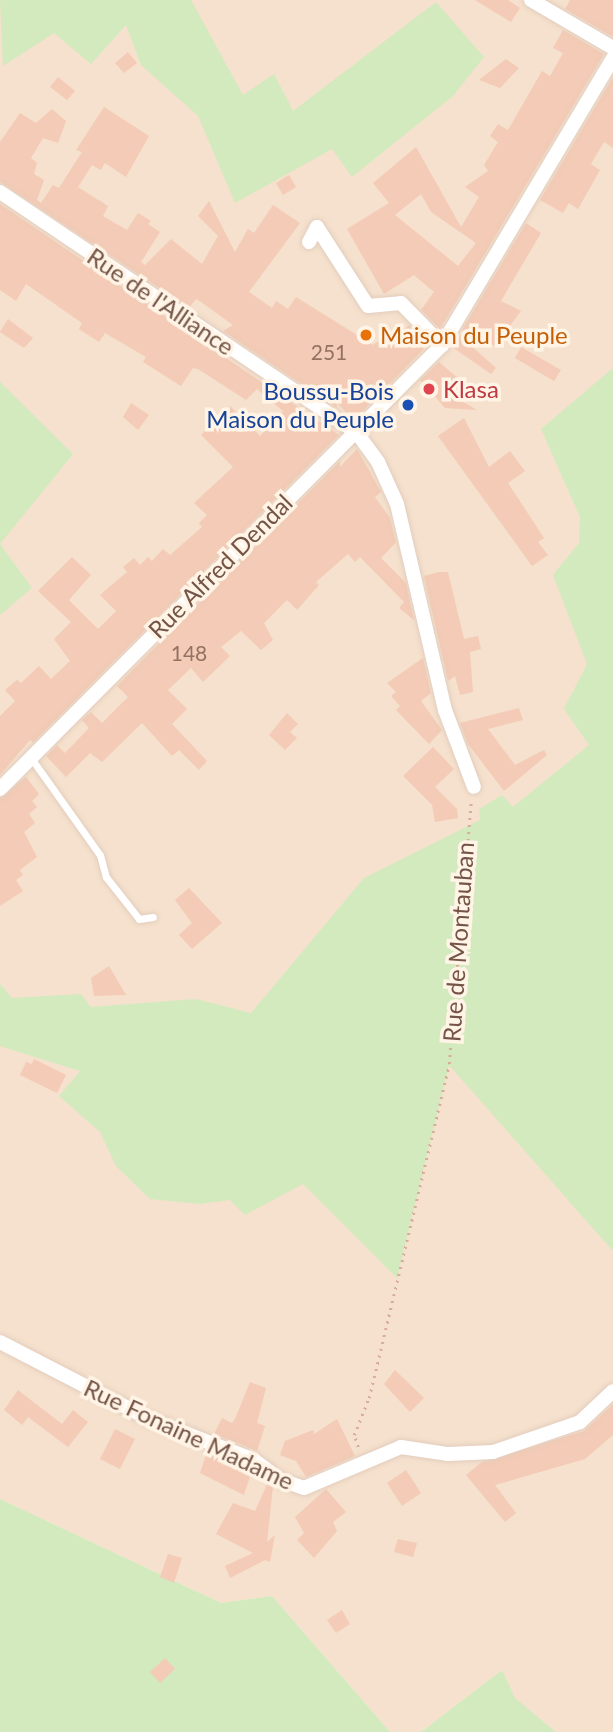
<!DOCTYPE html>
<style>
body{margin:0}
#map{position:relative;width:613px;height:1732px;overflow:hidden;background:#fdf0df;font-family:Lato,sans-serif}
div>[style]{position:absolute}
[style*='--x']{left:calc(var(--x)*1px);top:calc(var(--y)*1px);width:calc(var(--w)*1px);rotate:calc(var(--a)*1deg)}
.residential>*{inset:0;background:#f5e1cd}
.green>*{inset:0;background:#d2eabe}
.building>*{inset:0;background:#f3cbb6}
.path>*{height:2.5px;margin-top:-1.25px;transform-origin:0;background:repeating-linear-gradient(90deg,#d7ae99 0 2px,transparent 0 7px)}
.roads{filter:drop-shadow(0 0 2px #e3cdbe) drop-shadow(0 0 2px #e3cdbe)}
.lane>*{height:7px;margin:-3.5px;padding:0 3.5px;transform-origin:3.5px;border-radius:3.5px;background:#fff}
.street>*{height:14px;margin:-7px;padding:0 7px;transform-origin:7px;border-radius:7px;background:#fff}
.dots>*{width:19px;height:19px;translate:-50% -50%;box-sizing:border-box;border:4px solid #fff4e6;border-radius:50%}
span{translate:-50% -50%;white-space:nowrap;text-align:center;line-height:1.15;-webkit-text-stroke:7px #fff4e6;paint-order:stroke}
.number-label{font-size:21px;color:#947262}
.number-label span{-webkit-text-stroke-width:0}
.street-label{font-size:24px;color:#745446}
.food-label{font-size:24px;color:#c56008}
.left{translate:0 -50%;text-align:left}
.health-label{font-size:24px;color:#be3a42}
.transit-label{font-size:24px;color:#164399}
.right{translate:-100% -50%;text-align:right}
</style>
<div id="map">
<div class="residential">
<i style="clip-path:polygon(0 0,613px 0,613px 1732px,556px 1732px,514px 1698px,502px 1670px,421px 1732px,390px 1732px,272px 1596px,221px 1603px,0 1499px)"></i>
</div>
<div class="green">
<i style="clip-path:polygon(0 0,191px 0,243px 95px,274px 74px,293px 111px,436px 2px,484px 57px,453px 96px,352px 177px,332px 149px,235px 203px,198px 116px,141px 65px,126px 25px,91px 64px,54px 33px,3px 66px)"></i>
<i style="clip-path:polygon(613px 368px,613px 1251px,449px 1065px,397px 1278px,303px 1184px,245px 1215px,230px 1200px,199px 1204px,150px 1199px,116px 1166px,100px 1132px,59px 1096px,80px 1071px,0 1046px,0 984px,12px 998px,81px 994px,91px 1007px,196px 999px,251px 1013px,364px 878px,480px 820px,479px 809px,502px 795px,513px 807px,589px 745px,564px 709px,587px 664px,553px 575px,579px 543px,580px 517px,541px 429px)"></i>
<i style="clip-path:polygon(0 382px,73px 454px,0 544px)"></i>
<i style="clip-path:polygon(0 544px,32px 588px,0 615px)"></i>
<i style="clip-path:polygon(0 1499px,221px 1603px,272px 1596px,390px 1732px,0 1732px)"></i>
<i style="clip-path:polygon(502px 1670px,515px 1698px,556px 1732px,421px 1732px)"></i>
</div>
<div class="building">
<i style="clip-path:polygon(475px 0,508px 0,520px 8px,511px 22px)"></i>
<i style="clip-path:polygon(570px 0,613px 0,613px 37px,565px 9px)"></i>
<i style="clip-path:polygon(evenodd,563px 30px,604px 54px,440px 329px,421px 310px,434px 292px,414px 275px,384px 294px,347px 229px,389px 203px,373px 183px,416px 147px,461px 227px,479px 197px,465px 187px,488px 171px,484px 165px,498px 142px,490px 136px,498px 124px,508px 130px,542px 71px,550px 76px,563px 53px,553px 48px,563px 30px,421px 194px,431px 212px,476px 243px,458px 266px,395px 215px,421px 194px)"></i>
<i style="clip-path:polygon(128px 52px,137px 63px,124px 73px,115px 63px)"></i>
<i style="clip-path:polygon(506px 59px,519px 68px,500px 88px,479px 80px)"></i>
<i style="clip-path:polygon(58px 77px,75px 91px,67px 100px,50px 87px)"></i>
<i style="clip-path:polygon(613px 77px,613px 148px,604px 142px,591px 164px,600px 170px,578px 209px,569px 203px,563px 213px,540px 200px)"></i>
<i style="clip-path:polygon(104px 107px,149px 136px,126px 177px,105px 163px,101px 170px,92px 165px,78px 187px,108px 206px,103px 216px,127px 230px,138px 213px,151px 221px,148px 224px,160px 232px,141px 262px,145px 265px,171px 239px,202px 264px,218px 236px,198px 216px,209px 201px,235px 252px,248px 229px,254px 233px,273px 205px,300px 223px,249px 292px,272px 308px,276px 301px,288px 309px,296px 297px,373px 345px,379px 341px,386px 347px,409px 325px,422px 338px,418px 344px,424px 349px,354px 420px,337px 403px,337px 408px,223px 331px,233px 325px,201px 302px,196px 299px,189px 308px,0 182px,0 142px,20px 113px,36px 123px,52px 109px,66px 121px,58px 143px,43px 138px,31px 158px,37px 163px,34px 174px,44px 180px,37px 200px,41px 203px,53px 185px,59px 188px,82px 152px,76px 150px)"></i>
<i style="clip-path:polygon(289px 175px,296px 187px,283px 195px,276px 183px)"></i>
<i style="clip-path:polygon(0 204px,339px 435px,33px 743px,30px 740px,0 775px,0 716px,15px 701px,5px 690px,17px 680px,21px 683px,39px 666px,51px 679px,70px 661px,54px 639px,71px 622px,38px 591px,72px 557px,91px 575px,69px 600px,98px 629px,116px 611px,100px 595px,127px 572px,123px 567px,134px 558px,140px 565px,148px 557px,152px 561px,163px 549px,170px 555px,202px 527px,199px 523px,207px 515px,194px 503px,233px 467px,201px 435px,230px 406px,260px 436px,283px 411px,257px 389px,246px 400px,198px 369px,193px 368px,181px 386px,143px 362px,146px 357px,105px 333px,99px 342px,79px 329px,82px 323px,26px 284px,16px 301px,0 290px)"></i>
<i style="clip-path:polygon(526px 223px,541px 233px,501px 301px,521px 311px,495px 346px,462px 330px)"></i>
<i style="clip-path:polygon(8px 319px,33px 338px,24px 348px,0 332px)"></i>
<i style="clip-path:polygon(459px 335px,496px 368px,491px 374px,452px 347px)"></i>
<i style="clip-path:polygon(521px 347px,561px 370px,554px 381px,515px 358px)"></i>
<i style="clip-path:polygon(439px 362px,467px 386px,458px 399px,477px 410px,445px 408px,420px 380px)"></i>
<i style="clip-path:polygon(131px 403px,149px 415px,138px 430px,123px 417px)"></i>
<i style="clip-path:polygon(464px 418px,489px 467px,510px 451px,525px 471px,508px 483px,544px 538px,538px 542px,548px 555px,532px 566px,438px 436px)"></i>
<i style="clip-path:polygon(357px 449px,381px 492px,375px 497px,390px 518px,396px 542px,381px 558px,406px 583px,414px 620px,399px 608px,404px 602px,360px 557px,355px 562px,348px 554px,316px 582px,319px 585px,297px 610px,287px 600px,264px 623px,273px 640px,261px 650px,241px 631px,221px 647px,230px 656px,203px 682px,191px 668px,168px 690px,187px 709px,172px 724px,207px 761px,199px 770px,179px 750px,172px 756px,142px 723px,102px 762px,90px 753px,66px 777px,46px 756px,57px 745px,65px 753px,89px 728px,82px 720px,91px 712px,102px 723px,128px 697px,117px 686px,340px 461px,340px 467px)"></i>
<i style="clip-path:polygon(439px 572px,448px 572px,464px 639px,478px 636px,481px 649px,470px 652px,473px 692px,460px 695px,455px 676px,448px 681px,424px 576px)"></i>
<i style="clip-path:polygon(423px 658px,431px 693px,421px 701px,442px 730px,429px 744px,396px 710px,400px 706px,391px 696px,396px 692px,387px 683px)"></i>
<i style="clip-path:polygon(519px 708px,523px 720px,488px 729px,515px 765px,544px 750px,547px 755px,504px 791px,468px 744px,460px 723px)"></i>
<i style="clip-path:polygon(287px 713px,298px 724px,290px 732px,297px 738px,285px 750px,269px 735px)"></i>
<i style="clip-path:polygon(433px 747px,454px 769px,435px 787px,457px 809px,458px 818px,435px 822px,432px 805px,403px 776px)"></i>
<i style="clip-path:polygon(26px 777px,39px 794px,32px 801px,37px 807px,29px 814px,35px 823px,24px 832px,37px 857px,20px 870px,23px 875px,16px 880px,23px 891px,0 906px,0 798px)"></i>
<i style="clip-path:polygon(189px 888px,222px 923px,192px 949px,179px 935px,192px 923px,175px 900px)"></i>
<i style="clip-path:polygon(109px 966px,126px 995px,94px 996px,91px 978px)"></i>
<i style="clip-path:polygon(34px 1059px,66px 1075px,57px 1093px,20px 1075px,26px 1062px,32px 1064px)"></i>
<i style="clip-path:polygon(395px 1370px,424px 1398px,410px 1412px,384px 1384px)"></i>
<i style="clip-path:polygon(250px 1382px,266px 1388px,257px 1423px,265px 1426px,257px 1451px,214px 1434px,222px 1418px,232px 1423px,235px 1419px)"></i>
<i style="clip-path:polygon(18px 1390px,62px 1424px,73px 1410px,88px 1422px,68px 1447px,28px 1417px,22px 1425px,4px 1410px)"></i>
<i style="clip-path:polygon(613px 1404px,613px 1435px,585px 1459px,495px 1485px,516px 1513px,505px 1522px,466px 1475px,482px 1462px,584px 1431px)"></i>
<i style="clip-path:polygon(337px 1419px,355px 1456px,306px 1477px,296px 1461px,280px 1455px,285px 1441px,313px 1430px,314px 1434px)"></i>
<i style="clip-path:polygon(115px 1429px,135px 1439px,120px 1469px,100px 1459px)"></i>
<i style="clip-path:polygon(207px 1452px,252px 1470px,244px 1495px,200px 1473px)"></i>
<i style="clip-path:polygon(406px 1470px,421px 1493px,402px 1506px,387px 1483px)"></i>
<i style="clip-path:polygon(268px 1482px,273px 1486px,267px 1542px,275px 1535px,270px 1562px,265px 1560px,230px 1578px,225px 1566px,253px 1553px,216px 1534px,233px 1503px,255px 1511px)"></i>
<i style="clip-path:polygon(326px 1489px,346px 1512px,333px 1522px,337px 1531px,314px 1558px,297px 1540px,304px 1533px,295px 1517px)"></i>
<i style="clip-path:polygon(398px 1539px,417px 1543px,413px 1557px,394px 1552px)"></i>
<i style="clip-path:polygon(168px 1554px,182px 1558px,174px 1583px,160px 1577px)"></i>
<i style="clip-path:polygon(342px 1610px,350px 1624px,336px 1633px,327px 1620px)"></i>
<i style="clip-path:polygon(165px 1658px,175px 1669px,160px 1683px,150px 1672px)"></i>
</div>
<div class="path">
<i style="--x:358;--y:1447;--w:13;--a:-108"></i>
<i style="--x:354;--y:1435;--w:40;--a:-68"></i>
<i style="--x:369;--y:1398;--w:343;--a:-76.5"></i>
<i style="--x:449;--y:1064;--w:262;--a:-85.2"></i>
</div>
<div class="roads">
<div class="lane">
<i style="--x:31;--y:758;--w:119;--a:54.6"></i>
<i style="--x:100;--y:855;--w:23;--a:75"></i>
<i style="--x:106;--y:877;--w:53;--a:51.8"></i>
<i style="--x:139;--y:919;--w:14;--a:-8"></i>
</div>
<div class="street">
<i style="--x:531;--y:0;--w:95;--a:30.3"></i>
<i style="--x:0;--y:192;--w:431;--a:34"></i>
<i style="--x:357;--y:433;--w:36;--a:54"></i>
<i style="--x:378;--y:462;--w:46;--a:65.7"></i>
<i style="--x:397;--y:504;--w:212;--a:76.9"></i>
<i style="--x:445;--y:710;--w:82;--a:69.4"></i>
<i style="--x:309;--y:242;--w:17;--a:-62"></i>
<i style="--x:317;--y:227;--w:94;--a:57.2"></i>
<i style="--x:368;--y:306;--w:33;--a:-5"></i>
<i style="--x:401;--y:303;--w:59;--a:45.7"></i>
<i style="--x:0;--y:789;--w:626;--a:-45.13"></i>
<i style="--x:442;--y:345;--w:334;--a:-59.2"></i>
<i style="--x:0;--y:1342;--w:168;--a:27.3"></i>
<i style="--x:149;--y:1419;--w:113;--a:21.3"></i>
<i style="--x:254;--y:1460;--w:34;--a:37"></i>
<i style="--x:281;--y:1480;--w:24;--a:19"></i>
<i style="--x:304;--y:1488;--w:105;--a:-22.9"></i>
<i style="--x:401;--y:1447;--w:48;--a:8.5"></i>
<i style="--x:448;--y:1454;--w:45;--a:-2.5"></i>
<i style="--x:493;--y:1452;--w:92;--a:-19"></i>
<i style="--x:580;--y:1422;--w:45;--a:-43.2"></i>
</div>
</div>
<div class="dots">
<i style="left:366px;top:335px;background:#e8710a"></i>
<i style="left:429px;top:389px;background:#e0444e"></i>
<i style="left:408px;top:405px;background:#1a4fb4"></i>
</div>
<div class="number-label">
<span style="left:329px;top:352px">251</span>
<span style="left:189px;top:653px">148</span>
</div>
<div class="street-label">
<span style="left:161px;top:301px;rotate:34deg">Rue de l'Alliance</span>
<span style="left:220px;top:566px;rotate:-45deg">Rue Alfred Dendal</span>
<span style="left:458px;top:942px;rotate:-86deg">Rue de Montauban</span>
<span style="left:189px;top:1434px;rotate:25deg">Rue Fonaine Madame</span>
</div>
<div class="food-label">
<span class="left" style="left:380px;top:335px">Maison du Peuple</span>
</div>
<div class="health-label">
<span class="left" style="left:443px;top:389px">Klasa</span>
</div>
<div class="transit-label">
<span class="right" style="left:394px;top:405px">Boussu-Bois<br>Maison du Peuple</span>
</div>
</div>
